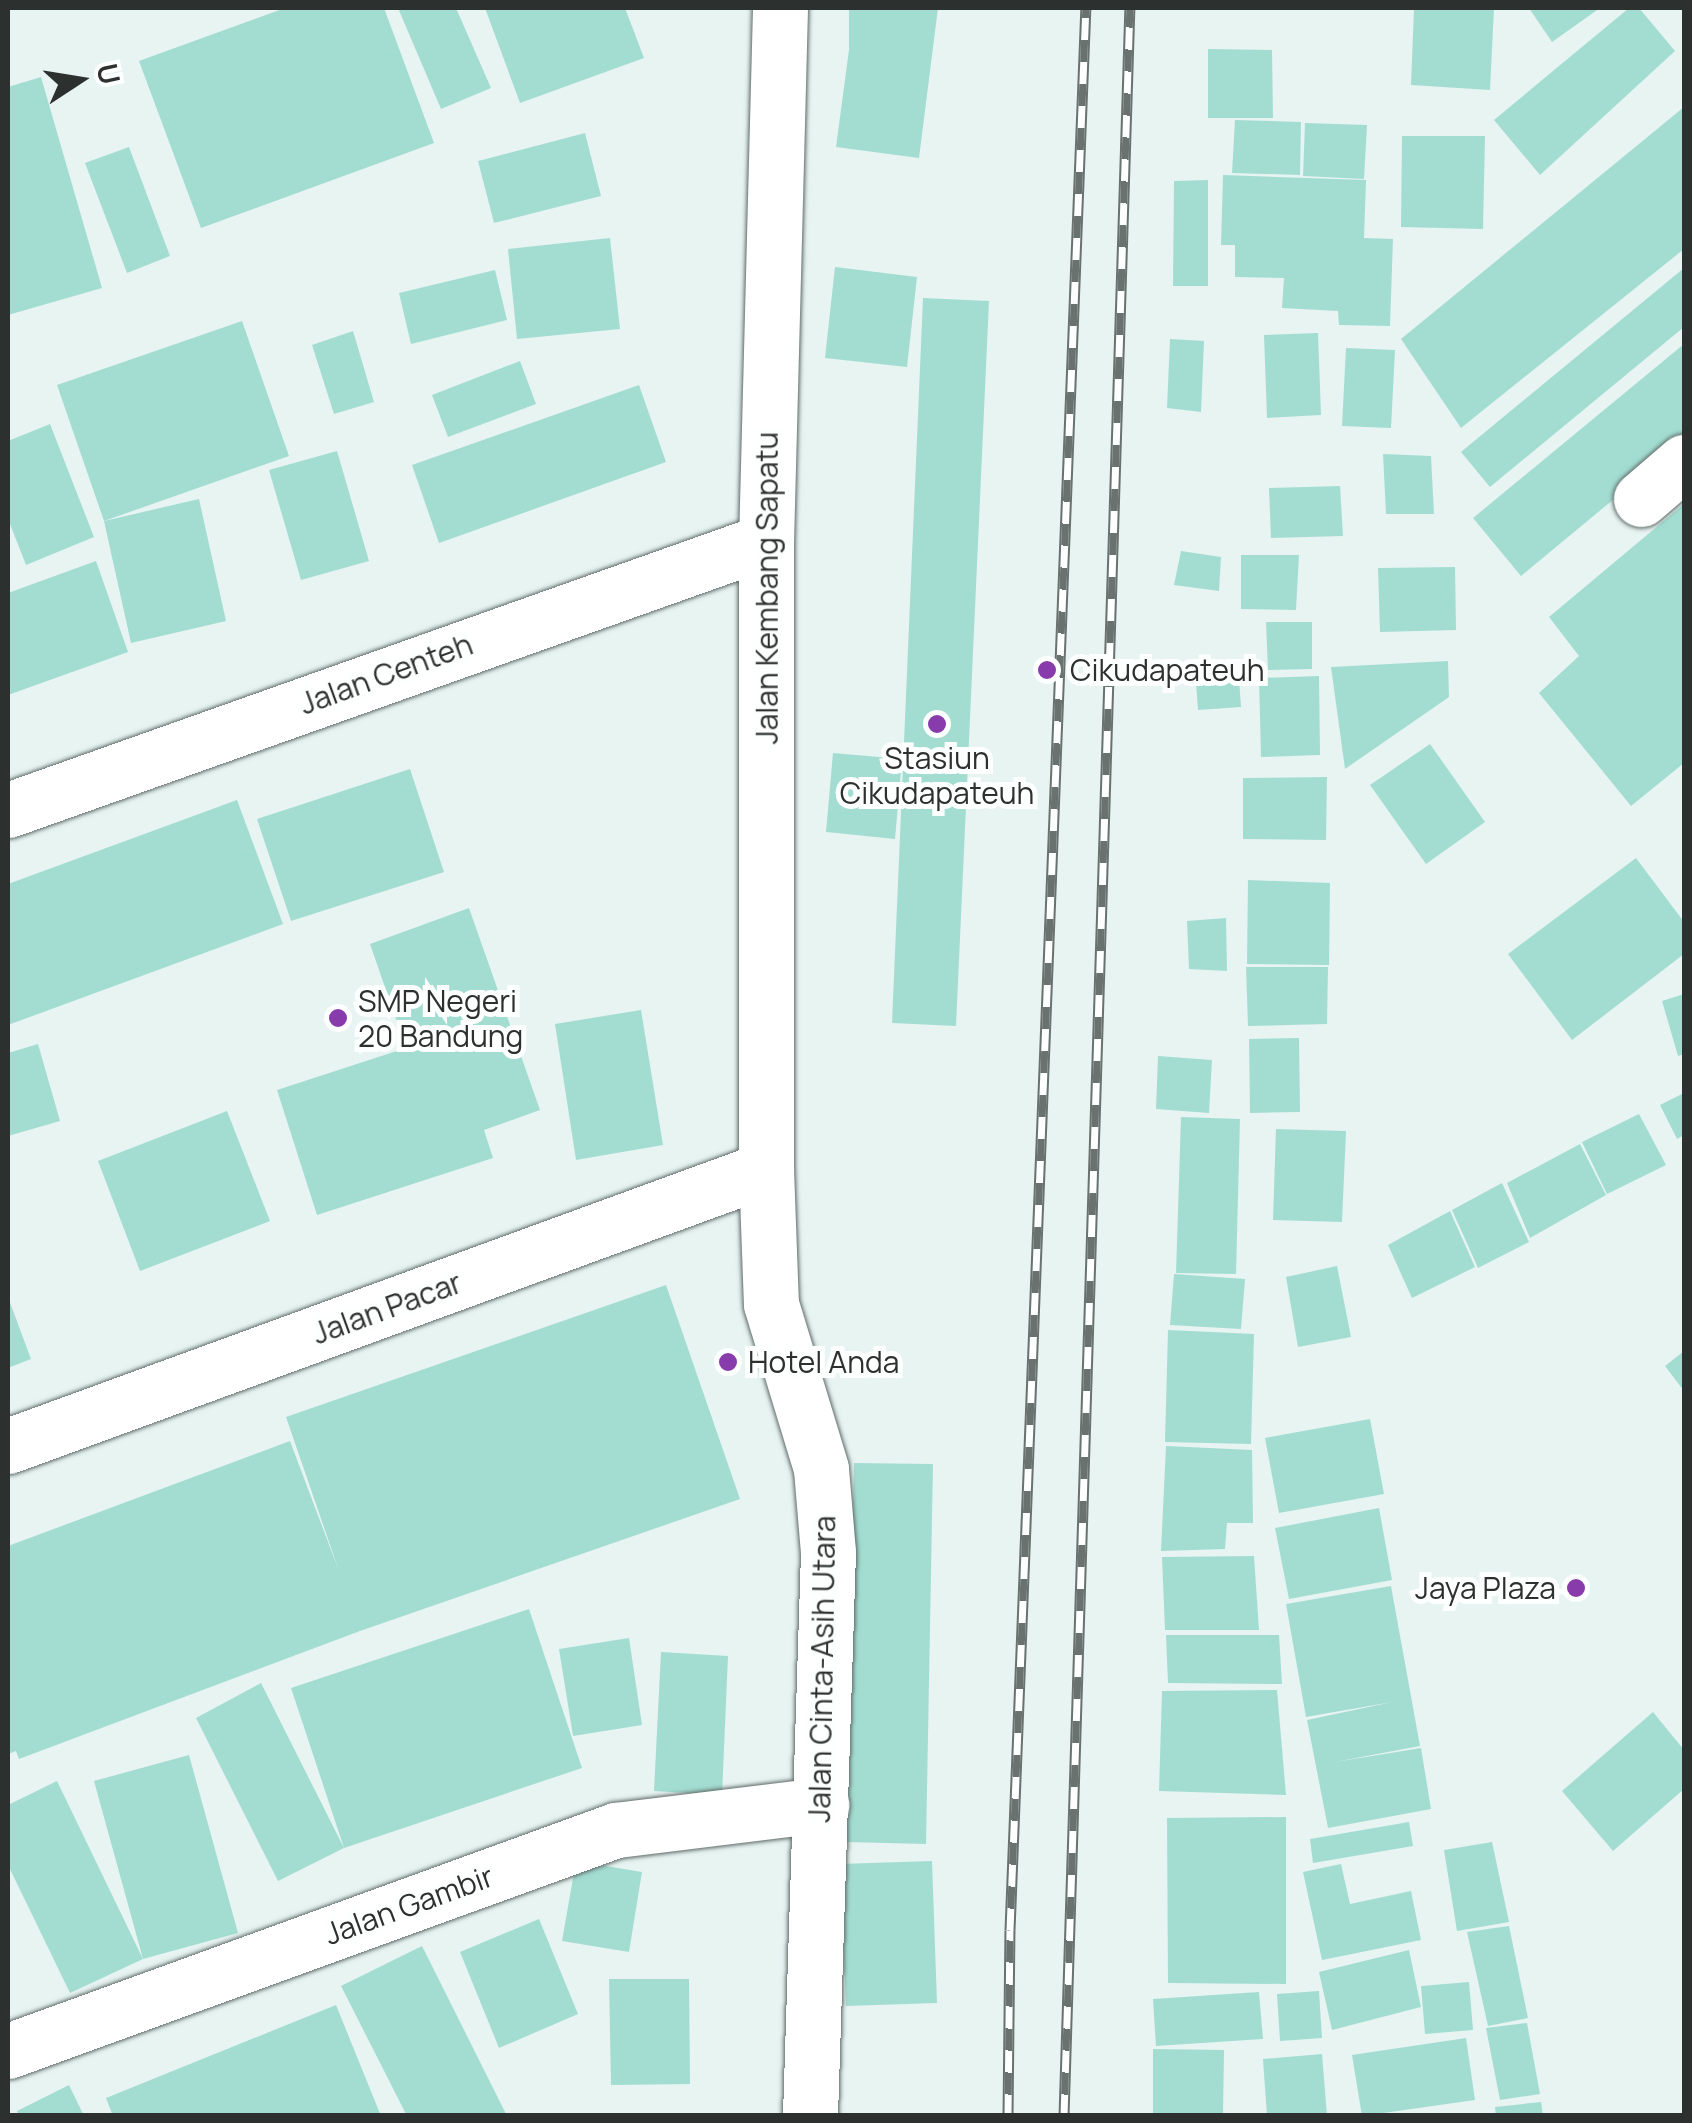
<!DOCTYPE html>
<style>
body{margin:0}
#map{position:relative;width:1692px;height:2123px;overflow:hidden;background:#e7f4f2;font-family:Manrope,sans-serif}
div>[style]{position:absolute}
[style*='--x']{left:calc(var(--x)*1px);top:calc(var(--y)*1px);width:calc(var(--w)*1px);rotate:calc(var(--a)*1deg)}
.building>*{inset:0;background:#a3ddd2}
.roads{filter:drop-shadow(0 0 2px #606c69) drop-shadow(0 0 2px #606c69)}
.minor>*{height:55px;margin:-27.5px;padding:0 27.5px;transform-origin:27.5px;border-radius:27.5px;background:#fff}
.rail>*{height:11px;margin-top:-5.5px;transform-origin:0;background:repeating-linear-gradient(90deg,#fcfffe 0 22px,#6a7270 0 44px);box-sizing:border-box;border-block:2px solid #6a7270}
.dots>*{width:28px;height:28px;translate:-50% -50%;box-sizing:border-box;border:5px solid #fcfffe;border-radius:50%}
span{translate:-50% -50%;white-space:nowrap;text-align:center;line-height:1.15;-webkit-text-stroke:10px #fcfffe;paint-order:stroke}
.street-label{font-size:30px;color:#2c3130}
.poi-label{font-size:30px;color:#2c3130}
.left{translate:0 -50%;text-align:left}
.right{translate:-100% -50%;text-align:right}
.frame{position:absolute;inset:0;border:10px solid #2c3130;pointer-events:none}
.north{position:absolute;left:30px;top:30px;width:100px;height:100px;-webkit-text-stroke:8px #fcfffe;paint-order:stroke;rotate:78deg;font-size:28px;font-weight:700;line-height:40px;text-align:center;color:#2c3130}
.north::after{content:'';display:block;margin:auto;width:35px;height:45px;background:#2c3130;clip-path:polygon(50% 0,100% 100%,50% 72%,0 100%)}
</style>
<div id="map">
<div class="building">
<i style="clip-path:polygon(285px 8px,384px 8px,434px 143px,201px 228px,139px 61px)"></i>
<i style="clip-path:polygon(398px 8px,456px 8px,491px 88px,441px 109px)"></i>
<i style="clip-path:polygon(485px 8px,625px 8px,644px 58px,520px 103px)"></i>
<i style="clip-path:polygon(849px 8px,938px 8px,919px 158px,836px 147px,849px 50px)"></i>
<i style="clip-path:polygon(1414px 8px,1494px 8px,1490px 90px,1411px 85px)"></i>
<i style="clip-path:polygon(1529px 8px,1600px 8px,1552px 42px)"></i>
<i style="clip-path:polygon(1629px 8px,1639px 8px,1675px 51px,1540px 175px,1494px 120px)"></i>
<i style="clip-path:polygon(1208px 49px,1272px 50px,1273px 118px,1208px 118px)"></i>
<i style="clip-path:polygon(41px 77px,102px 288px,8px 315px,8px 87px)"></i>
<i style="clip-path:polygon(1684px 107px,1684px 249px,1461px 428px,1401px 339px)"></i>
<i style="clip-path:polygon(1235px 120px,1301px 122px,1300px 175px,1232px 173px)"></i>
<i style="clip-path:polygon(1305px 123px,1367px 125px,1364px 179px,1303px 176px)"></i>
<i style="clip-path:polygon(585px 133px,601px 196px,494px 223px,478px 161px)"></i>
<i style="clip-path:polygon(1402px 136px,1485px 136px,1483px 229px,1401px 227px)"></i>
<i style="clip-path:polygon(129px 147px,170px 256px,127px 273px,85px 163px)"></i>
<i style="clip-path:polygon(1223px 175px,1366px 180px,1364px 238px,1393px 239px,1390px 326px,1339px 325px,1338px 311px,1282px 308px,1284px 278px,1235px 277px,1235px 245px,1221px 245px)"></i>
<i style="clip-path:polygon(1208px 180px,1208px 286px,1173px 286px,1174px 181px)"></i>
<i style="clip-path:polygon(610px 238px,620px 329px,517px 339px,508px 249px)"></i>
<i style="clip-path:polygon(835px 267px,917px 277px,907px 367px,825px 358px)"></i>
<i style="clip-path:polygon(1684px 268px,1684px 327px,1490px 487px,1461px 452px)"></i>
<i style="clip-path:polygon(495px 270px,507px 320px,411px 344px,399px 293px)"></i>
<i style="clip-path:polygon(923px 298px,989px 301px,956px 1026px,892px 1023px)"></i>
<i style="clip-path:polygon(242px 321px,289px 456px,104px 521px,57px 385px)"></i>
<i style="clip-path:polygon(353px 331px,374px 402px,334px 414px,312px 345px)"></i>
<i style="clip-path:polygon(1318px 333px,1321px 415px,1267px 418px,1264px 335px)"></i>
<i style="clip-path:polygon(1170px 339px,1204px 341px,1201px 412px,1167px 408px)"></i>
<i style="clip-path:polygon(1684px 344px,1684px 441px,1521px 576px,1473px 518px)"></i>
<i style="clip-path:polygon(1346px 348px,1395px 350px,1391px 428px,1342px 426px)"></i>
<i style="clip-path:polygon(520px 361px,536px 404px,448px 437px,432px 395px)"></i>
<i style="clip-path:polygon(639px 385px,666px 462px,439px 543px,412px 465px)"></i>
<i style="clip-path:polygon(50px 424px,94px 537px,26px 565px,8px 519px,8px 441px)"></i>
<i style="clip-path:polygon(337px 451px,369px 561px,301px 580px,269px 470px)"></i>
<i style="clip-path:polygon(1383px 454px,1431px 456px,1434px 514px,1386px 514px)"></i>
<i style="clip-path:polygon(1340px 486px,1343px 536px,1271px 538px,1269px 488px)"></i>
<i style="clip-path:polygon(199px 499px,226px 621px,131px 643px,104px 521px)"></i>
<i style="clip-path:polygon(1684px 504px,1684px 763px,1631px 806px,1539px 693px,1579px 656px,1549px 617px)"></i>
<i style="clip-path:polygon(1181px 551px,1221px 557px,1219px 591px,1174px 585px)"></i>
<i style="clip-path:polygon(1241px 555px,1299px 555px,1296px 610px,1241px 609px)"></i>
<i style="clip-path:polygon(96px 561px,128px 652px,8px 695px,8px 593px)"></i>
<i style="clip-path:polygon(1455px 567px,1456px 630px,1380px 632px,1378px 568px)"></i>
<i style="clip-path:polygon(1266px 622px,1312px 622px,1312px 669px,1268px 670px)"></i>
<i style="clip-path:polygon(1448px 661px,1449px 697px,1345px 769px,1331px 667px)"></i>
<i style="clip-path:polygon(1238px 665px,1241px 707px,1198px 710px,1195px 668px)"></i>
<i style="clip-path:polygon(1319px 676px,1320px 755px,1261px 757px,1259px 678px)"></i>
<i style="clip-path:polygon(1430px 744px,1485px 822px,1426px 864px,1370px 785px)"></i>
<i style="clip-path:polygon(833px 753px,902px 759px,895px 839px,826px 832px)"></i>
<i style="clip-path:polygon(410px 769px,444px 872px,291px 921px,257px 819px)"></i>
<i style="clip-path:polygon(1327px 777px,1326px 840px,1243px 839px,1243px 778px)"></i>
<i style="clip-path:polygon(237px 800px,283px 924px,8px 1025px,8px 884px)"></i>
<i style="clip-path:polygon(1636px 858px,1684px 922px,1684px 954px,1572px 1040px,1508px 954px)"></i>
<i style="clip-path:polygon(1248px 880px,1330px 883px,1329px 965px,1247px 964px)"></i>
<i style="clip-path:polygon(469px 908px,540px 1110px,484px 1130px,493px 1158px,317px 1215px,277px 1090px,406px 1048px,370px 944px)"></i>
<i style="clip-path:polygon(1226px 918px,1227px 971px,1189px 969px,1187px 921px)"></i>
<i style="clip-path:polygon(1246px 967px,1328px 967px,1327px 1024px,1248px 1026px)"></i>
<i style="clip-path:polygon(1684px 994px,1684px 1054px,1678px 1056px,1662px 1001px)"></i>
<i style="clip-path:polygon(641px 1010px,663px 1145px,576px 1160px,555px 1024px)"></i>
<i style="clip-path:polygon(1299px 1038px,1300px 1112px,1250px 1113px,1249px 1039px)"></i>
<i style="clip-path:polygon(38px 1044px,60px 1121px,8px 1136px,8px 1053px)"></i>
<i style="clip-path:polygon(1158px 1056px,1212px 1060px,1209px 1113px,1156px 1109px)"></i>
<i style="clip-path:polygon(1684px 1093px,1684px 1135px,1677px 1139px,1660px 1105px)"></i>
<i style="clip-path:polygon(227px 1111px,270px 1221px,140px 1271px,98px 1161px)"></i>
<i style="clip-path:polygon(1639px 1114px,1666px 1165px,1607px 1194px,1582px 1142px)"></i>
<i style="clip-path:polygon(1181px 1117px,1240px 1119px,1236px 1274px,1176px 1273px)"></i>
<i style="clip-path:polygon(1276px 1129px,1346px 1131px,1342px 1222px,1273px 1220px)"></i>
<i style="clip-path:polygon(1580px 1144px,1606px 1195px,1530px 1238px,1507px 1183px)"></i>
<i style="clip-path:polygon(1502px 1183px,1529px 1242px,1478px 1268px,1452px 1210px)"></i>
<i style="clip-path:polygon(1450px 1211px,1475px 1267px,1412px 1298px,1388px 1245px)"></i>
<i style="clip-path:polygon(1337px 1266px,1351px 1337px,1298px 1347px,1286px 1277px)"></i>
<i style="clip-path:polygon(1174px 1274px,1245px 1279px,1241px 1329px,1170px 1325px)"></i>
<i style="clip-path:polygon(666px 1285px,740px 1499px,360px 1631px,19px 1759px,16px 1751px,8px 1754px,8px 1546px,290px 1441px,339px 1571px,286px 1417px)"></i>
<i style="clip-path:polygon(8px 1297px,31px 1359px,8px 1368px)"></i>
<i style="clip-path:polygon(1168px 1330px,1254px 1334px,1251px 1444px,1165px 1442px)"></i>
<i style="clip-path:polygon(1684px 1351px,1684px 1391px,1665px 1366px)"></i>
<i style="clip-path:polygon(1370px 1419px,1384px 1494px,1279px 1513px,1265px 1438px)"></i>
<i style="clip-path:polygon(1166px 1446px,1252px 1450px,1253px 1523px,1227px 1523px,1225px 1549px,1161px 1551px)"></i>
<i style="clip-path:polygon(854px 1463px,933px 1464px,926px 1844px,846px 1842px)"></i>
<i style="clip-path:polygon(1379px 1508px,1392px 1580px,1289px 1599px,1275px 1528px)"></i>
<i style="clip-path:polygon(1254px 1556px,1259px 1630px,1165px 1630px,1162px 1557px)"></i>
<i style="clip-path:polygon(1391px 1586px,1420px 1746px,1335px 1762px,1421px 1748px,1431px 1809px,1328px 1828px,1307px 1720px,1392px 1702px,1306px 1717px,1286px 1604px)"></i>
<i style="clip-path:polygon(529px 1609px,582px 1768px,344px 1848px,278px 1881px,196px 1718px,261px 1683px,344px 1848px,291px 1688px)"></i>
<i style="clip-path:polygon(1166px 1635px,1279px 1635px,1282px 1684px,1168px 1683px)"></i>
<i style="clip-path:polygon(629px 1638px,642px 1725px,573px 1736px,559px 1649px)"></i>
<i style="clip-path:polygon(661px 1652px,728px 1656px,722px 1795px,654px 1791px)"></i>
<i style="clip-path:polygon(1277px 1690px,1286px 1795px,1159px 1791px,1162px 1691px)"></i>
<i style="clip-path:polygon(1653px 1712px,1684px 1750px,1684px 1789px,1613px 1851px,1562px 1791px)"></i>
<i style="clip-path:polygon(189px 1755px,238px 1933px,143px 1959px,94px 1781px)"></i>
<i style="clip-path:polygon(57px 1781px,143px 1959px,70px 1993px,8px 1865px,8px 1805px)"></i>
<i style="clip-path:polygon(1286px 1817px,1286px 1984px,1168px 1983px,1167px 1818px)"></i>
<i style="clip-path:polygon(1409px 1822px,1413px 1846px,1313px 1863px,1310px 1839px)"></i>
<i style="clip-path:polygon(1492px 1842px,1509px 1922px,1457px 1931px,1444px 1850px)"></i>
<i style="clip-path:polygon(576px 1861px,642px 1872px,629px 1952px,562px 1941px)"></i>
<i style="clip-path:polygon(932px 1861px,937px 2003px,846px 2006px,840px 1864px)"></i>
<i style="clip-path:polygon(1341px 1864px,1350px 1904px,1411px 1891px,1421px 1940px,1322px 1960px,1303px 1872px)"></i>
<i style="clip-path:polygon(539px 1919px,578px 2014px,499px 2048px,460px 1952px)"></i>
<i style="clip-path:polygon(1509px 1926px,1528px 2018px,1488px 2026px,1467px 1932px)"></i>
<i style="clip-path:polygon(422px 1946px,507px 2116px,407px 2116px,341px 1986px)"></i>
<i style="clip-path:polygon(1409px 1950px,1421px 2007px,1332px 2030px,1319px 1972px)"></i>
<i style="clip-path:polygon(609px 1979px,689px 1979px,690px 2084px,611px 2085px)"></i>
<i style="clip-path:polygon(1469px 1982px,1473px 2030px,1425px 2034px,1421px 1986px)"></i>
<i style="clip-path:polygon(1319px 1991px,1322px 2038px,1280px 2041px,1277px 1994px)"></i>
<i style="clip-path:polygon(1259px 1992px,1263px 2039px,1156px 2046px,1153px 1999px)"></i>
<i style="clip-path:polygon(336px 2005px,381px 2116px,113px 2116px,106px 2098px)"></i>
<i style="clip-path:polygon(1527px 2023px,1540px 2094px,1500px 2100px,1486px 2028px)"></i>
<i style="clip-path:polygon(1466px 2038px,1475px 2100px,1362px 2116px,1352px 2055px)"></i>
<i style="clip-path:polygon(1153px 2049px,1224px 2050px,1223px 2116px,1153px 2116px)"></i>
<i style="clip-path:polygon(1322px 2054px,1327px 2116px,1267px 2116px,1263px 2059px)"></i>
<i style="clip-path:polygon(69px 2085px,84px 2116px,19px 2116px,17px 2111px)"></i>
<i style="clip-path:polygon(1541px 2102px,1543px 2116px,1496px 2116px,1495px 2107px)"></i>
</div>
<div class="roads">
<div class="minor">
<i style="--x:780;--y:8;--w:533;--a:91.5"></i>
<i style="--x:766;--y:541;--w:628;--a:90"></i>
<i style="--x:766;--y:1169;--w:135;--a:87.9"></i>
<i style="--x:771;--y:1304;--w:172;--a:73.1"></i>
<i style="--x:821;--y:1469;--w:83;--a:85.2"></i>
<i style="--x:828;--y:1552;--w:564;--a:91.83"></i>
<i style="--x:1641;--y:499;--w:57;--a:-40.7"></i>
<i style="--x:8;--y:810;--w:804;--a:-19.54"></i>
<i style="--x:8;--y:1446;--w:807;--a:-20.07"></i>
<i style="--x:8;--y:2051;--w:647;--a:-19.98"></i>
<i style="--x:616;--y:1830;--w:207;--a:-7"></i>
</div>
</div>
<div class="rail">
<i style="--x:1008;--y:2116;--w:186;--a:-89.4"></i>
<i style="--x:1010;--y:1930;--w:1924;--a:-87.74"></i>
<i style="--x:1064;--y:2116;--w:2109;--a:-88.21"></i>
</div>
<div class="dots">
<i style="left:1047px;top:670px;background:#883bab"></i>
<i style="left:937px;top:724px;background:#883bab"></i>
<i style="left:338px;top:1018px;background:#883bab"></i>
<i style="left:728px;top:1362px;background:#883bab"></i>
<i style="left:1576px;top:1588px;background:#883bab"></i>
</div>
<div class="street-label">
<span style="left:767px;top:588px;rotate:-90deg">Jalan Kembang Sapatu</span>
<span style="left:386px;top:674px;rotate:-20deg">Jalan Centeh</span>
<span style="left:387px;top:1308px;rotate:-20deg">Jalan Pacar</span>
<span style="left:822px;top:1669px;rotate:-89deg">Jalan Cinta-Asih Utara</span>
<span style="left:409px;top:1905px;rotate:-20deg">Jalan Gambir</span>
</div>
<div class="poi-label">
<span class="left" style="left:1070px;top:670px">Cikudapateuh</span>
<span style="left:937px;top:775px">Stasiun<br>Cikudapateuh</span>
<span class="left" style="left:358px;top:1018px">SMP Negeri<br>20 Bandung</span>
<span class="left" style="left:748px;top:1362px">Hotel Anda</span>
<span class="right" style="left:1556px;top:1588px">Jaya Plaza</span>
</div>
<div class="frame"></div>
<div class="north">U</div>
</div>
